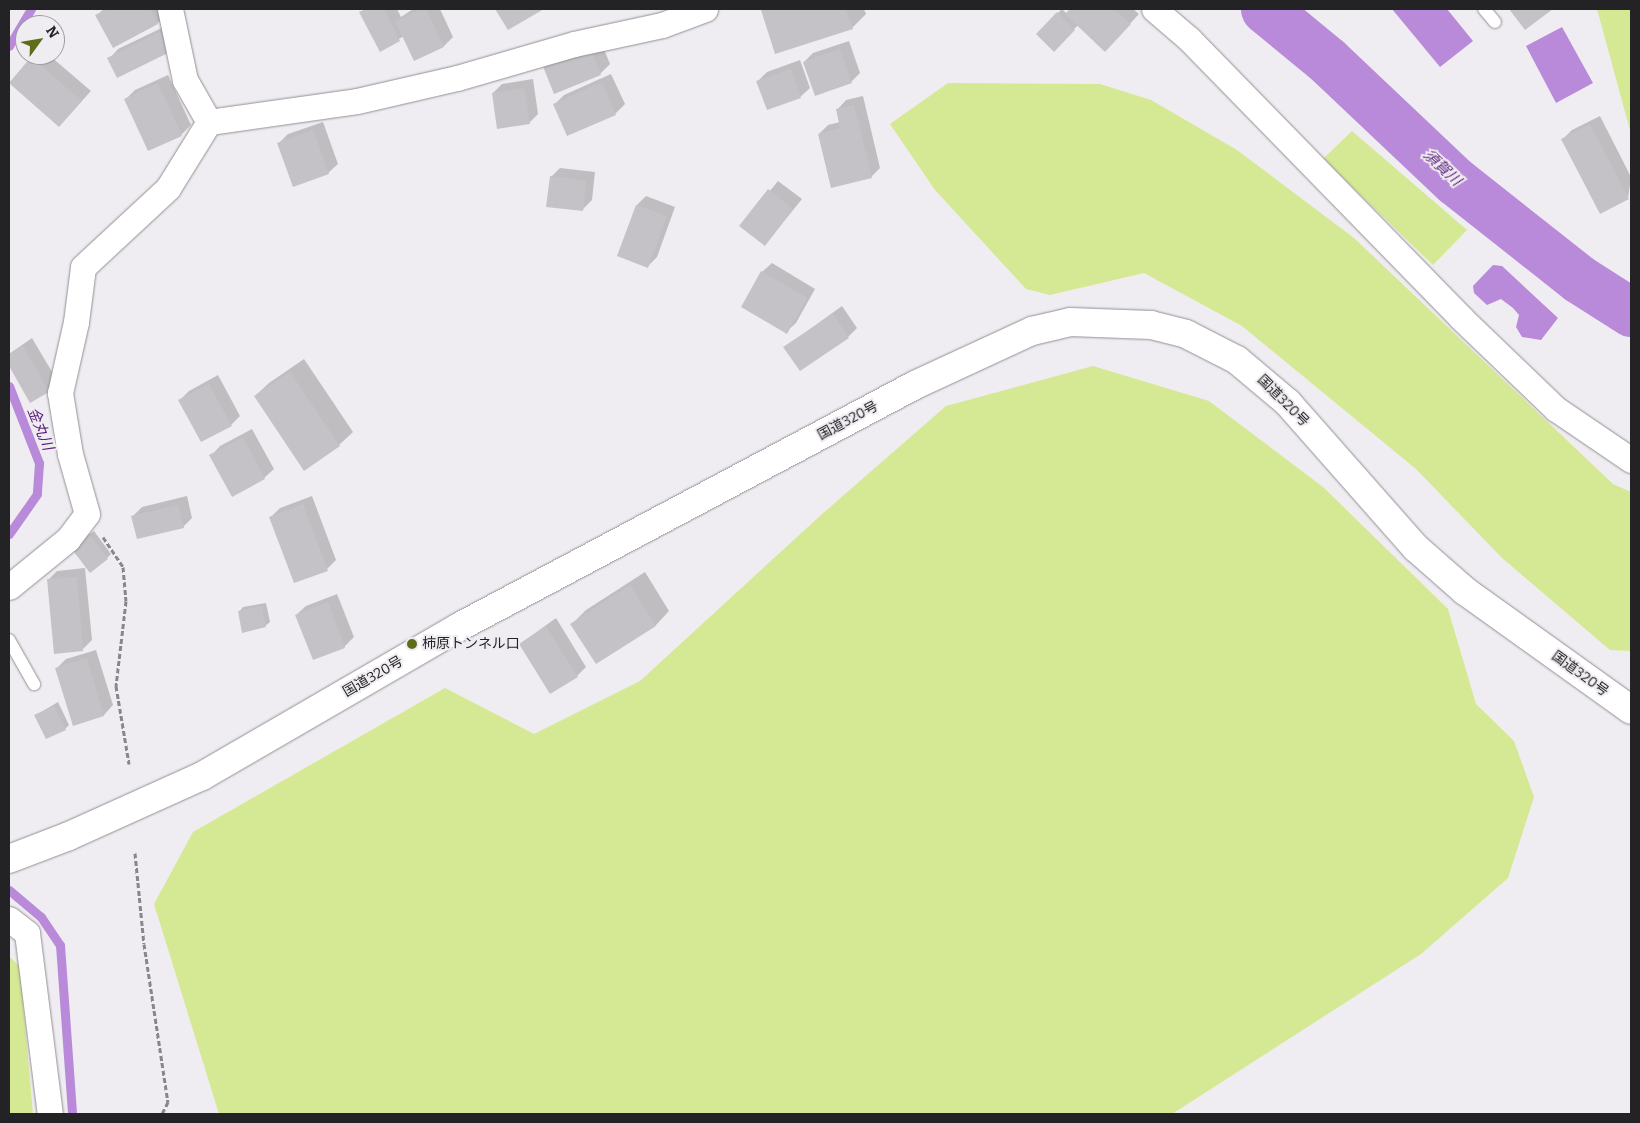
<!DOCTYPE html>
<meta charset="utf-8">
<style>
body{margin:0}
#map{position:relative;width:1640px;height:1123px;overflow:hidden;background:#f0edf2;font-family:Bitter,"Noto Sans JP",serif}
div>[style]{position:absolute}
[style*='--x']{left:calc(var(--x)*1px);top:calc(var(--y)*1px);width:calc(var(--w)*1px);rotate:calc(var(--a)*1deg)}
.green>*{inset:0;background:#d5e893}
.water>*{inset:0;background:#b88ad9}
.shadow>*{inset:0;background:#0003}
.stream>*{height:9px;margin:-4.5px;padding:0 4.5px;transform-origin:4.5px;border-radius:4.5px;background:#b88ad9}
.river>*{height:49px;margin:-24.5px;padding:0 24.5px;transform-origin:24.5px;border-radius:24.5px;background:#b88ad9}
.building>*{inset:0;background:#c4c2c7}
.path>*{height:3px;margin-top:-1.5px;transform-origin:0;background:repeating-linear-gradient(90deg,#888689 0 5px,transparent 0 7.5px)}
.roads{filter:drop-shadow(0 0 1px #928f94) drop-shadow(0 0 1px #928f94)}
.lane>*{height:12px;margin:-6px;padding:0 6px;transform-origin:6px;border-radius:6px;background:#fff}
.street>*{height:25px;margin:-12.5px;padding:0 12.5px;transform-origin:12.5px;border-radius:12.5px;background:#fff}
.highway>*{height:28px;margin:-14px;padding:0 14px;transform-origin:14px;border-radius:14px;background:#fff}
.dots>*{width:14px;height:14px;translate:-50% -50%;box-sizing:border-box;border:2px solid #f0edf2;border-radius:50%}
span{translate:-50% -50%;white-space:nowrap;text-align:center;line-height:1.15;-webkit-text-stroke:4px #f0edf2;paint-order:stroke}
.street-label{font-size:14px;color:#232224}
.poi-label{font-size:14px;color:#232224}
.left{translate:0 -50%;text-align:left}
.water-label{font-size:15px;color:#5c217e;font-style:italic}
.frame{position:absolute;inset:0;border:10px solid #232224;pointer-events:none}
.north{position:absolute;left:15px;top:15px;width:50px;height:50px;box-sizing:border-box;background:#f0edf2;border:1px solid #9e9ca0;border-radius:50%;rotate:58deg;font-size:14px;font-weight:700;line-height:20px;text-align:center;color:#232224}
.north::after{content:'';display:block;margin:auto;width:18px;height:22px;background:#5e6d18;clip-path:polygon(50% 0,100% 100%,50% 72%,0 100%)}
</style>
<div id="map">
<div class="green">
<i style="clip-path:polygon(1597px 9px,1631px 9px,1631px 134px)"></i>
<i style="clip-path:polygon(948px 83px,1100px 84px,1151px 100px,1237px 150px,1354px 238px,1613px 484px,1631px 492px,1631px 651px,1610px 650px,1502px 558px,1416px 469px,1242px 326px,1144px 273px,1050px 295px,1026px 289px,935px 190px,890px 124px)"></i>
<i style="clip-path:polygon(1352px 131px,1467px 230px,1433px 265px,1323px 159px)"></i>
<i style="clip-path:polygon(1093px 366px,1209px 401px,1323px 487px,1448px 609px,1476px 704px,1514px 741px,1534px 797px,1508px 878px,1421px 954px,1172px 1114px,219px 1114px,154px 904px,193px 832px,445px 688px,534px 734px,640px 681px,821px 515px,946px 406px)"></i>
<i style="clip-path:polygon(9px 956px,20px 967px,33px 1114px,9px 1114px)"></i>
</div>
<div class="water">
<i style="clip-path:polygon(1392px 9px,1447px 9px,1473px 41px,1440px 67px)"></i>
<i style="clip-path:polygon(1562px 27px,1593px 83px,1556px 103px,1526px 46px)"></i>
<i style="clip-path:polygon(1493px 265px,1502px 266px,1558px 318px,1541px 340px,1522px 337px,1516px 327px,1519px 315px,1513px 308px,1501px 299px,1487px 305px,1474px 293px,1473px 286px)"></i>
</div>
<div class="shadow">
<i style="clip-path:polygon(104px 9px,164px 9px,167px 14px,158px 23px,97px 15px)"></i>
<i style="clip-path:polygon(365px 9px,397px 9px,401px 17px,413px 9px,440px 9px,453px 37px,444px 46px,404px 36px,380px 50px,361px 13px)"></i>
<i style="clip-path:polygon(764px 9px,864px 9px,866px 14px,852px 28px,762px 11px)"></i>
<i style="clip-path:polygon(1062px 9px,1067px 14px,1072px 9px,1133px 9px,1139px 14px,1114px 41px,1078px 25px,1054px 50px,1037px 34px)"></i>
<i style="clip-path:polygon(172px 23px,172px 50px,109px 59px,118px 49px)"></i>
<i style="clip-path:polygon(599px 37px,610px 64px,600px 74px,544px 64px)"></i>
<i style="clip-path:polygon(849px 41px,860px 73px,851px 82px,804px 62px,813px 53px)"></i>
<i style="clip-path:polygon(35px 55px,49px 55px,91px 91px,59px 126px,10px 83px)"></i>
<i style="clip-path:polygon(800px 60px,810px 88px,800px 97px,758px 81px,767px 72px)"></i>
<i style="clip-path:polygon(611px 74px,625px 104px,616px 113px,568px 134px,555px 104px,564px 95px)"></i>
<i style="clip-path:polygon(168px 75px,191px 125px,181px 135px,126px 99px,135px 90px)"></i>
<i style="clip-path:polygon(533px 79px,538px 114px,529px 123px,493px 93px,502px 84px)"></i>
<i style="clip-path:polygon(863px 96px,880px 168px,871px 177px,819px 134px,828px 125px,840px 122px,837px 110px,846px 100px)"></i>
<i style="clip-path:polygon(1600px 116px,1631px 177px,1628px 198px,1563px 139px,1572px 130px)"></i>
<i style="clip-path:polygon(323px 122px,338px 164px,328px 173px,278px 144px,288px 134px)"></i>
<i style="clip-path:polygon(560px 168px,595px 172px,592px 200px,583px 209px,551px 177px)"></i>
<i style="clip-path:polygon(778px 181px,802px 199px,765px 245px,741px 226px)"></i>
<i style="clip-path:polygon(646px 196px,675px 207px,657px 257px,647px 267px,619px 256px,637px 205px)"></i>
<i style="clip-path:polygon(772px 263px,815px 289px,796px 323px,786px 332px,762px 272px)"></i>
<i style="clip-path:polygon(842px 306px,857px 328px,848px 337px,785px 347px)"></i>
<i style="clip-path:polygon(32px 338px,58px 382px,30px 401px,9px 364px,9px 354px)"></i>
<i style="clip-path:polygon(304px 359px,353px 432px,339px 445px,255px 396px,269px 383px)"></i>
<i style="clip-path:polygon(218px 375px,240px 416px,231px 425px,180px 400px,189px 391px)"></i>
<i style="clip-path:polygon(252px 429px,274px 469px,264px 478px,232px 495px,211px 456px,220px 446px)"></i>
<i style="clip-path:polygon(187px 496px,192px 518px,183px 527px,133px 516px,142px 507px)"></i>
<i style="clip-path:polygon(312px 496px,336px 560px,327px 569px,271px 517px,280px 508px)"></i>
<i style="clip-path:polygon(94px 531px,111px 554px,107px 558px,77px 544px)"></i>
<i style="clip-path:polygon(85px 568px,92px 640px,83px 649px,48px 580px,57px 571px)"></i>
<i style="clip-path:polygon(645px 572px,669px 611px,656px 625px,596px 663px,572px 624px,586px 610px)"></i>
<i style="clip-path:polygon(337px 594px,354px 637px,344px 647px,296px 615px,306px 606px)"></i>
<i style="clip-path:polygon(266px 603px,270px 622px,265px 626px,239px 612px,243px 607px)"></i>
<i style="clip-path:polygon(556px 618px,586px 667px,577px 676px,520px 644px)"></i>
<i style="clip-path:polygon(96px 650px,113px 705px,104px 715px,73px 724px,57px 668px,66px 659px)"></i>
<i style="clip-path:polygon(58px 702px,69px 725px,65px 729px,36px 715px)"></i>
</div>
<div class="stream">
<i style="--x:9;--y:46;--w:43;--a:-59.3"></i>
<i style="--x:9;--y:386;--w:83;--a:68.7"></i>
<i style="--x:39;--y:463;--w:31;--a:94"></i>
<i style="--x:37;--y:494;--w:49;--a:125"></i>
<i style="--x:9;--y:890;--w:42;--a:40.2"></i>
<i style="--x:41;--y:917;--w:34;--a:56"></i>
<i style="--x:60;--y:945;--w:169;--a:85.9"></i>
</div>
<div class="river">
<i style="--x:1265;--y:9;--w:82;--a:39.5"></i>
<i style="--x:1328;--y:61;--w:175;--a:43.4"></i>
<i style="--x:1455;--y:181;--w:158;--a:38.3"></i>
<i style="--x:1579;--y:279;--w:62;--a:32.4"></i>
</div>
<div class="building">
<i style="clip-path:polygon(108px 9px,150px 9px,158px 24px,113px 48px,95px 15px)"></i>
<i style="clip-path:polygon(366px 9px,384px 9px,400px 41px,380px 52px,359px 12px)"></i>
<i style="clip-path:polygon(422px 9px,426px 9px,444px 47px,414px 61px,395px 21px)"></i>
<i style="clip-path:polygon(495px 9px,544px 9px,508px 30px)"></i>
<i style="clip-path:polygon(766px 9px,846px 9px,853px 29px,775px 54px,761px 10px)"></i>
<i style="clip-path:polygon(1070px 9px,1114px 9px,1131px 24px,1105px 52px,1065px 14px)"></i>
<i style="clip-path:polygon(1509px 9px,1553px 9px,1525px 30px)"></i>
<i style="clip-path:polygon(1057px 12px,1075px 30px,1054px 52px,1036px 34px)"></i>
<i style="clip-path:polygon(162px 31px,172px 51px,117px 78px,107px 58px)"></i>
<i style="clip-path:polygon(589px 45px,601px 75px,554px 94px,542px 64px)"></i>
<i style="clip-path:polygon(840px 49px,852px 83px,815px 96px,803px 62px)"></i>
<i style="clip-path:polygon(31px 57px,82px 101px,59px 127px,9px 83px)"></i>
<i style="clip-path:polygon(791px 69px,801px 98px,767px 110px,756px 81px)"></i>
<i style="clip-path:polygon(602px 82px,616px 115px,567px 136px,553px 104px)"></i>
<i style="clip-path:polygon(158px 83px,182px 136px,148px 151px,124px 99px)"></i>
<i style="clip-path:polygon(524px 88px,530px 124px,497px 129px,492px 93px)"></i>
<i style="clip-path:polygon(854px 105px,872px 178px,831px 188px,818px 134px,840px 128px,836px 109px)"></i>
<i style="clip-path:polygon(1590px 124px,1629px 199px,1600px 214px,1561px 139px)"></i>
<i style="clip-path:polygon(313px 130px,329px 174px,293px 187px,277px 143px)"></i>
<i style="clip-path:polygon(550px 176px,586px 181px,583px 211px,546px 207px)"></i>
<i style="clip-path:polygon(768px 189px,793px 209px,765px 246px,739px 226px)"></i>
<i style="clip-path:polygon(636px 205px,667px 216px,648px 268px,617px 256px)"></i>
<i style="clip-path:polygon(761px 271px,807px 298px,787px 334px,741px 307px)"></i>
<i style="clip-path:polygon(833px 314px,849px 338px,800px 371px,783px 347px)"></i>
<i style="clip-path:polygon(23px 346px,49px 392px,30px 403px,9px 366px,9px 355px)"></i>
<i style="clip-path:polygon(290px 372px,340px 446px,304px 471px,254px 396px)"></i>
<i style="clip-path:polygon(209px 384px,232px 426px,201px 442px,178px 400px)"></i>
<i style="clip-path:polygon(243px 437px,265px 479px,232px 497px,209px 455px)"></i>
<i style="clip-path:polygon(303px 504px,328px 571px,294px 583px,269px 517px)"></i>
<i style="clip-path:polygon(178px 505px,184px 528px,137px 539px,131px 516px)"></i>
<i style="clip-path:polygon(89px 534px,108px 559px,90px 573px,71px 548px)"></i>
<i style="clip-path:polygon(77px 577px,83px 651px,54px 654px,47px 579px)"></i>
<i style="clip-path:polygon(630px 585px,656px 626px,596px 664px,570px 624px)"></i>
<i style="clip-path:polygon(328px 602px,345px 648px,313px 660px,295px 615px)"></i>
<i style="clip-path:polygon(262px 606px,266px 627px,242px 633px,238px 611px)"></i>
<i style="clip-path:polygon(546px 626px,578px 677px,550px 694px,519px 644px)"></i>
<i style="clip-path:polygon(87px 658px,104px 716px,73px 726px,55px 668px)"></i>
<i style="clip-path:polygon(54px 706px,66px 730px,46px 739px,34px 715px)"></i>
</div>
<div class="path">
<i style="--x:103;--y:537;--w:36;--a:56"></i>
<i style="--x:123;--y:567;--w:34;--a:85"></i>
<i style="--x:126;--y:601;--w:86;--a:96.7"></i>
<i style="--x:116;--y:686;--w:79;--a:80.5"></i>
<i style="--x:135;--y:853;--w:91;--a:84.4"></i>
<i style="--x:144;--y:944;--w:160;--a:81.4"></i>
<i style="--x:168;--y:1102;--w:13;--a:117"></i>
</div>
<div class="roads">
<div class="lane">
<i style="--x:1484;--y:9;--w:17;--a:50"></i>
<i style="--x:9;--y:640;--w:51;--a:60.4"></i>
</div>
<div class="street">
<i style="--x:170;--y:9;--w:73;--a:78.1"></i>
<i style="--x:185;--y:80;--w:48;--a:60.3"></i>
<i style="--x:1154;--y:9;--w:46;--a:40.6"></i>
<i style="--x:1189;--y:39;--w:390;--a:45.7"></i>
<i style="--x:1461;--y:318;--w:132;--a:43.8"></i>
<i style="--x:1556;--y:409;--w:91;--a:34.2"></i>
<i style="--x:209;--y:122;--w:149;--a:-8.1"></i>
<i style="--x:357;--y:101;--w:103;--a:-13"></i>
<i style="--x:457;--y:78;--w:122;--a:-16.2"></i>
<i style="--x:574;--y:44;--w:90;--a:-12.2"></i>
<i style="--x:662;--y:25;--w:46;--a:-20.4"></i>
<i style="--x:9;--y:587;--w:76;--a:-39.1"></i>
<i style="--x:68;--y:539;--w:31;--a:-53"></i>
<i style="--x:87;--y:514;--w:62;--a:-105.8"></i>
<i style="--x:70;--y:454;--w:62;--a:-99.3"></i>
<i style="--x:60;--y:393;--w:73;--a:-77.3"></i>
<i style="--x:76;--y:322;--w:55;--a:-82.7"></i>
<i style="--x:83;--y:267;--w:116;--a:-42.9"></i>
<i style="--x:168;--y:188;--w:78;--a:-58.2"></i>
<i style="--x:9;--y:919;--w:23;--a:38"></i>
<i style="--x:27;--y:933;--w:182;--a:82.8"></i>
</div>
<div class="highway">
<i style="--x:9;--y:859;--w:64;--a:-21"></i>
<i style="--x:69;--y:836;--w:146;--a:-24.3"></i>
<i style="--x:202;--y:776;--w:297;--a:-30.1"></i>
<i style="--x:459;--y:627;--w:516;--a:-27.95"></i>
<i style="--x:915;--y:385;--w:129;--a:-24.8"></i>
<i style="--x:1032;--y:331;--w:39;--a:-13"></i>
<i style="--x:1070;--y:322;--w:81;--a:2.1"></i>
<i style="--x:1151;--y:325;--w:36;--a:14"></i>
<i style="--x:1186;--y:334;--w:57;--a:27"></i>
<i style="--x:1237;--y:360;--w:67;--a:40.1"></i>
<i style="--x:1288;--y:403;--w:193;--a:48.6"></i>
<i style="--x:1416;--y:548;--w:65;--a:41.3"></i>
<i style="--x:1465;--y:591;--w:204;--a:35.6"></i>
</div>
</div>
<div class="dots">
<i style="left:412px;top:644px;background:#5e6d18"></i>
</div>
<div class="street-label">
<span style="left:1283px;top:401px;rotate:45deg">国道320号</span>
<span style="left:848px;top:421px;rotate:-28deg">国道320号</span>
<span style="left:1580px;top:674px;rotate:36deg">国道320号</span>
<span style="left:373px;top:677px;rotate:-30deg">国道320号</span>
</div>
<div class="poi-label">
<span class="left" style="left:422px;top:644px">柿原トンネル口</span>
</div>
<div class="water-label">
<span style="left:1442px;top:168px;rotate:43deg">須賀川</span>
<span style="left:40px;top:429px;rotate:68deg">金丸川</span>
</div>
<div class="frame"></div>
<div class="north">N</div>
</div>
